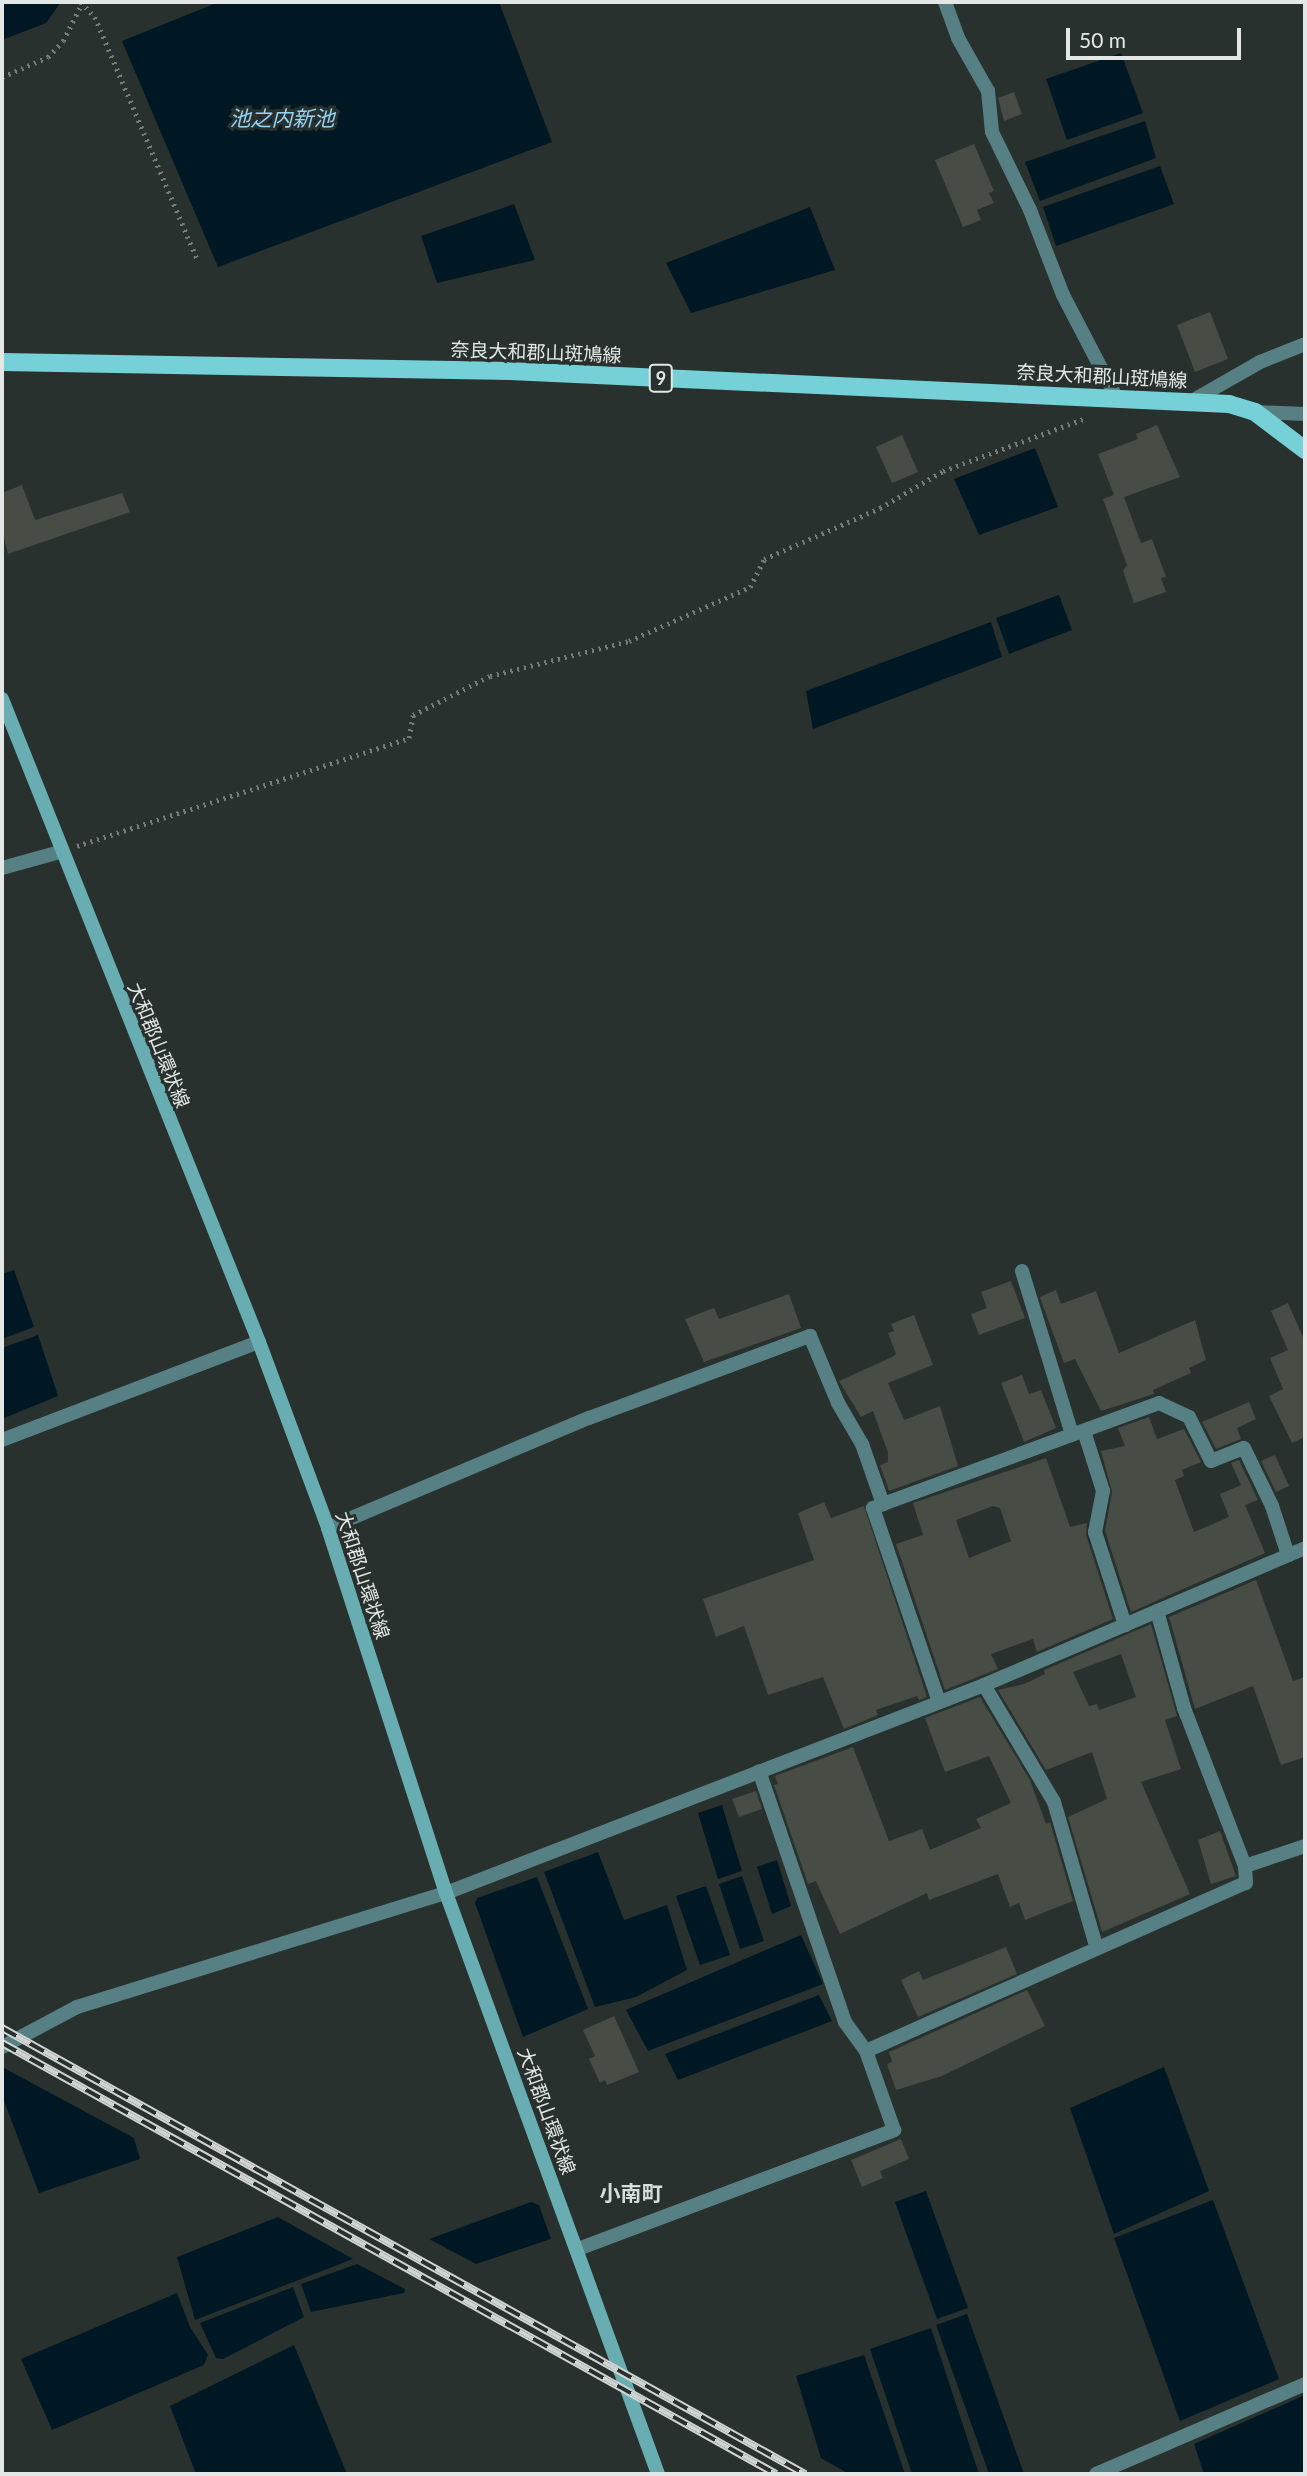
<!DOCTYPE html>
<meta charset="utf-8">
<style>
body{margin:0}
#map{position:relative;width:1307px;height:2476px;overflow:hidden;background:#29312e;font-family:Lato,"Noto Sans JP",sans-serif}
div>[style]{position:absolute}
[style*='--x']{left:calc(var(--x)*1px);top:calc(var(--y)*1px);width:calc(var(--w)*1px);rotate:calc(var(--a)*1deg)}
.water>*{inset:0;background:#001824}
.building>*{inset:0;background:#474c45}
.path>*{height:4.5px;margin-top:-2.25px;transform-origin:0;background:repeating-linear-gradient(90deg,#767c7a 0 2px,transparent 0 7px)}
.minor>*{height:14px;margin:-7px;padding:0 7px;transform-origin:7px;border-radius:7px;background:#568083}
.secondary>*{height:14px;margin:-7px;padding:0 7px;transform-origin:7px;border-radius:7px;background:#68adb2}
.primary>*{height:18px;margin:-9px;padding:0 9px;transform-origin:9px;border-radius:9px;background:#75d1d7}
.rail>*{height:8px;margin-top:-4px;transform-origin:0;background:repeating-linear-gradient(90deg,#29312e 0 16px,#cfd4d2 0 32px);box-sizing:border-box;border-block:2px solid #cfd4d2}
span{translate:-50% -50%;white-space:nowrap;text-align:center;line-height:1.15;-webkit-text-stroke:6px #29312e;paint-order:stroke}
.shield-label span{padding:2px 5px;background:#29312e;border:2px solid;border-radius:5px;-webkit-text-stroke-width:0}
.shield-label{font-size:18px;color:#e3e8e6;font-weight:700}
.street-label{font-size:19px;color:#e3e8e6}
.water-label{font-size:21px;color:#94d4f6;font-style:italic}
.neighbourhood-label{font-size:21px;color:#d4dfdb;font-weight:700}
.frame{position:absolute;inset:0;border:4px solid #e3e8e6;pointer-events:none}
.scale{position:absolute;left:1066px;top:28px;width:175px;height:32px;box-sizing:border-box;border:4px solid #e3e8e6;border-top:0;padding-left:9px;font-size:21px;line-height:24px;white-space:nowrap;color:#e3e8e6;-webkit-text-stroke:5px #29312e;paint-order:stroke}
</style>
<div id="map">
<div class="water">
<i style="clip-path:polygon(2px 2px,61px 2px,46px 23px,2px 40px)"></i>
<i style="clip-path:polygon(219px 2px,499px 2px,552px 142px,218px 267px,122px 41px)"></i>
<i style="clip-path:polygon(1121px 53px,1143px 113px,1067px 140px,1046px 79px)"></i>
<i style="clip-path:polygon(1145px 121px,1156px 158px,1040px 201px,1025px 162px)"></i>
<i style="clip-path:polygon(1160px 166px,1174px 204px,1056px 246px,1043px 207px)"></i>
<i style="clip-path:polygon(514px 204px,535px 260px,437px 283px,421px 236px)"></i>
<i style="clip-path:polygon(810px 207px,835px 270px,691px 313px,666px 263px)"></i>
<i style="clip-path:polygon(1035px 448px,1058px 507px,979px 535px,954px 479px)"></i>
<i style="clip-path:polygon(1059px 595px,1072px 630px,1009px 654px,996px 618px)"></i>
<i style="clip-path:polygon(991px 622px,1002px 657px,813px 729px,806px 691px)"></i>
<i style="clip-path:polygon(14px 1270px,34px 1327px,2px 1339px,2px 1274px)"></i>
<i style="clip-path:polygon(38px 1335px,58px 1396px,2px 1419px,2px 1348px)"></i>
<i style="clip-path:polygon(722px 1805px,742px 1871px,718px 1879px,698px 1813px)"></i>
<i style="clip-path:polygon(598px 1852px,624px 1920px,667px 1905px,687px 1970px,636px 1997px,595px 2007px,544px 1872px)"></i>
<i style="clip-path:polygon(777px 1860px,791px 1906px,772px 1914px,757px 1867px)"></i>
<i style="clip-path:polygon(742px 1876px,764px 1941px,740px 1949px,719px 1884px)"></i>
<i style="clip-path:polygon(537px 1877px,588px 2009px,523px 2037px,475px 1903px,477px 1898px)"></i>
<i style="clip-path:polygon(706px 1886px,730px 1955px,700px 1965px,676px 1896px)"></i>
<i style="clip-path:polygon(801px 1935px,823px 1984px,648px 2051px,626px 2010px)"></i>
<i style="clip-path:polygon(819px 1995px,832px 2021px,678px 2080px,665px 2054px)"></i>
<i style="clip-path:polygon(2px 2067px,134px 2138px,140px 2159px,39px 2193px,2px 2096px)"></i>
<i style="clip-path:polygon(1164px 2067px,1209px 2191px,1114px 2234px,1070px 2108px)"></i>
<i style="clip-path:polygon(926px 2191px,968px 2308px,937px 2319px,895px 2202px)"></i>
<i style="clip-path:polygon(1213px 2200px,1279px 2379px,1180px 2421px,1114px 2238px)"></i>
<i style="clip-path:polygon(531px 2202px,539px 2205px,551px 2239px,476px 2264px,429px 2239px)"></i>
<i style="clip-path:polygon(278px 2217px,353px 2259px,195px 2320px,177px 2257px)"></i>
<i style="clip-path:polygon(357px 2264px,405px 2289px,404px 2293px,311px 2312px,301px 2284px)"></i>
<i style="clip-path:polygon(293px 2287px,304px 2317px,223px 2359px,216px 2358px,200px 2323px)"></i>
<i style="clip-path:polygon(177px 2293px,190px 2327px,208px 2355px,204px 2365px,52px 2430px,21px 2359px)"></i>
<i style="clip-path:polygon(967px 2314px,1024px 2474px,989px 2474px,936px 2325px)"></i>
<i style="clip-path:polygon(931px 2328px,979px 2474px,912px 2474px,870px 2349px)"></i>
<i style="clip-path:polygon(294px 2345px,347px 2474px,196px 2474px,170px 2406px)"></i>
<i style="clip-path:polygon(864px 2355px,905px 2474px,849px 2474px,821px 2458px,796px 2376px)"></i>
<i style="clip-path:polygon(1305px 2395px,1305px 2474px,1204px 2474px,1194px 2444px)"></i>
</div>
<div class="building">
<i style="clip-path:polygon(1014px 92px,1022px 114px,1004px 121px,998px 98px)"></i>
<i style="clip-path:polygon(974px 144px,994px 191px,989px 193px,994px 203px,977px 210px,981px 220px,963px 227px,935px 160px)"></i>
<i style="clip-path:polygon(1210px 312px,1228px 359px,1195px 372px,1177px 325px)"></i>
<i style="clip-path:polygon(1157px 425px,1180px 477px,1124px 497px,1141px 543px,1152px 539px,1166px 577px,1161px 578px,1166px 592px,1134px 603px,1123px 571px,1127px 565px,1103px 499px,1114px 495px,1098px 454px,1138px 439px,1136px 434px)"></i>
<i style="clip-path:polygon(902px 435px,918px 472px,892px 483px,876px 447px)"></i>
<i style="clip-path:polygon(22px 485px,35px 520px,122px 493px,130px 512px,8px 554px,2px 529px,2px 493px)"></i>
<i style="clip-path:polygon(1011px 1281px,1025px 1318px,979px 1335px,971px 1314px,987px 1308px,981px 1292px)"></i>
<i style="clip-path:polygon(1056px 1290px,1061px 1304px,1096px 1291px,1119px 1353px,1195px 1320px,1206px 1360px,1189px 1368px,1191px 1373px,1153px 1390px,1154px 1394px,1101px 1411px,1075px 1359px,1064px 1363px,1043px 1306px,1040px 1297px)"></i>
<i style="clip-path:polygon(789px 1294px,801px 1328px,704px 1362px,685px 1319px,714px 1308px,719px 1319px)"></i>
<i style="clip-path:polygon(1288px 1303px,1305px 1342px,1305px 1437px,1292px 1443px,1269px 1396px,1283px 1389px,1270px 1358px,1288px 1350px,1271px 1311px)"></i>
<i style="clip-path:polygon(914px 1315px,933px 1365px,888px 1383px,904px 1420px,940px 1406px,958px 1466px,889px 1491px,880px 1465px,888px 1462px,888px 1453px,873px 1411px,861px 1417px,839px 1381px,892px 1357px,896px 1354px,888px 1333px,894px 1331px,891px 1324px)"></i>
<i style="clip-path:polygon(1022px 1375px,1029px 1394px,1041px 1390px,1056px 1428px,1024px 1442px,1001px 1383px)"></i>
<i style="clip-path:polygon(1249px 1402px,1256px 1419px,1237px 1428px,1241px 1439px,1216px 1449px,1202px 1422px)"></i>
<i style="clip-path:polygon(1149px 1417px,1157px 1439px,1184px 1429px,1201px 1462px,1182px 1470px,1184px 1476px,1175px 1480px,1194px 1532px,1229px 1517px,1220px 1494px,1241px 1485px,1231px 1463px,1239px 1460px,1258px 1500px,1245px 1505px,1265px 1553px,1131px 1612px,1105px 1531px,1112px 1492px,1101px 1451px,1125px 1446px,1118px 1428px)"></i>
<i style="clip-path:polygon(1275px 1455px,1289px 1486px,1276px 1492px,1261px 1461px)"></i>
<i style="clip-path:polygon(evenodd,1046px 1458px,1070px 1527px,1087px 1523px,1086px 1535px,1113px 1619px,1037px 1652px,1033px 1639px,991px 1654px,998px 1669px,945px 1690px,896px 1544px,923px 1535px,913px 1503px,1046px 1458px,993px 1506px,1000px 1508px,1011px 1541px,969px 1558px,956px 1520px,993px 1506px)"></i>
<i style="clip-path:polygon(824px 1502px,831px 1518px,864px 1506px,927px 1697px,919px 1700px,917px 1696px,876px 1710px,878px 1715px,844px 1729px,823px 1677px,768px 1695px,744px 1626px,716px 1637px,703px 1599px,814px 1560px,798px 1513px)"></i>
<i style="clip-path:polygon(1256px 1580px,1293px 1681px,1305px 1677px,1305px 1757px,1281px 1765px,1253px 1686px,1195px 1709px,1169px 1617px)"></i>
<i style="clip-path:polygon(evenodd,1151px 1624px,1177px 1716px,1165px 1720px,1181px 1769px,1141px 1782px,1190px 1894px,1102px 1932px,1068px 1817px,1107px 1799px,1092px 1752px,1046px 1770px,998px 1690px,1024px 1684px,1045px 1674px,1044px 1670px,1151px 1624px,1121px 1654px,1136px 1697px,1099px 1710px,1097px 1704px,1089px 1706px,1073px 1672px,1121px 1654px)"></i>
<i style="clip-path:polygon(980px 1697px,1030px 1780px,1046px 1824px,1050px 1822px,1073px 1901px,1025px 1920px,1019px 1903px,1010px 1907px,998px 1874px,929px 1900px,927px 1893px,840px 1934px,816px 1881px,808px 1884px,774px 1785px,778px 1784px,775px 1776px,853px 1747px,889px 1841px,922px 1829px,930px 1850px,981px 1828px,976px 1819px,1011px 1803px,989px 1756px,945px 1772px,925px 1718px)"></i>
<i style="clip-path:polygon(756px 1791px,762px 1809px,739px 1817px,732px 1799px)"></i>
<i style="clip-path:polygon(1220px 1831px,1236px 1876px,1211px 1884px,1198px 1840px)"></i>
<i style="clip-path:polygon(1006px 1947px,1017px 1974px,918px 2017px,901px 1980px,919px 1971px,923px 1980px)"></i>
<i style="clip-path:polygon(1027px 1990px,1045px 2026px,942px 2076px,896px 2090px,887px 2064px,892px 2062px,889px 2052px)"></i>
<i style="clip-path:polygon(614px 2016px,639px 2072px,607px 2085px,605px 2080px,600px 2083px,589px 2059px,595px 2056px,583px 2030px)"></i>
<i style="clip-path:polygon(901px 2139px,909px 2159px,880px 2171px,883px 2178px,862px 2187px,851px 2160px)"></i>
</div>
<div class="path">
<i style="--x:81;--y:2;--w:21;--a:47"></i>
<i style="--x:95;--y:17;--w:265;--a:67.1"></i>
<i style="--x:2;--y:77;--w:50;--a:-23.5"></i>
<i style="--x:48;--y:57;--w:22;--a:-47"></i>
<i style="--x:63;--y:41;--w:42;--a:-63.4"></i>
<i style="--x:77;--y:846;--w:349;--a:-18"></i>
<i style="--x:409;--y:738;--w:23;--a:-80"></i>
<i style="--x:413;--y:715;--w:86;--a:-26.9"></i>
<i style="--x:490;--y:676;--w:143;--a:-14.1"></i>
<i style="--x:629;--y:641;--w:133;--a:-24.1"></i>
<i style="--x:750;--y:587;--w:31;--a:-63"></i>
<i style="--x:764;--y:559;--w:127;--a:-23.7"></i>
<i style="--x:880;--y:508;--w:73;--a:-30.4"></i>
<i style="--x:943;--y:471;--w:153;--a:-20.3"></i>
</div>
<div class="minor">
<i style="--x:945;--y:2;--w:38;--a:70"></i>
<i style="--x:958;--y:38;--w:61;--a:60.5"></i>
<i style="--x:988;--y:91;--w:41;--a:84.4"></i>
<i style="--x:992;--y:132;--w:87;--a:64"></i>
<i style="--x:1030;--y:210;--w:91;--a:68.8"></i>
<i style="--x:1063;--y:295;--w:115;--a:62.5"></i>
<i style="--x:1190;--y:402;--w:81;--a:-29.7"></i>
<i style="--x:1260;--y:362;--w:48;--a:-21.8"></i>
<i style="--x:1255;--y:412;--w:50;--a:2.3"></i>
<i style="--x:2;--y:868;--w:60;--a:-15.4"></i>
<i style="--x:1022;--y:1271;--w:171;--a:73"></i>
<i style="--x:1084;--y:1431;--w:63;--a:72.4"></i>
<i style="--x:1103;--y:1491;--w:42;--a:101"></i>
<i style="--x:1095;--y:1532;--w:98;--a:72.1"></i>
<i style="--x:2;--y:1440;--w:275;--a:-20.9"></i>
<i style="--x:883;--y:1504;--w:11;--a:158"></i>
<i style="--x:873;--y:1508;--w:205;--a:71.2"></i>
<i style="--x:328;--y:1528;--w:283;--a:-22.9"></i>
<i style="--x:589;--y:1418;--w:236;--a:-20.4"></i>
<i style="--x:810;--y:1336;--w:73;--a:67.3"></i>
<i style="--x:838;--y:1403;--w:48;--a:59.7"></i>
<i style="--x:862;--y:1444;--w:64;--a:70.7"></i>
<i style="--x:883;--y:1504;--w:294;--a:-20.1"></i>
<i style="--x:1159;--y:1403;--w:33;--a:25"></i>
<i style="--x:1189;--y:1417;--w:49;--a:63.4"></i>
<i style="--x:1211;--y:1461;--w:35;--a:-22"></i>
<i style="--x:1244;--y:1448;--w:64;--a:64.2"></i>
<i style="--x:1272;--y:1506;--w:52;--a:71.9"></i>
<i style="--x:1157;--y:1611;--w:101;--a:74.4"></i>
<i style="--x:1184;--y:1708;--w:169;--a:68.9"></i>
<i style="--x:984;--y:1685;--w:136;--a:59.1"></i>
<i style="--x:1054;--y:1802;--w:150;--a:73.7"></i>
<i style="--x:2;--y:2047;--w:85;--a:-28.1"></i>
<i style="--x:77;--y:2007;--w:386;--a:-17.2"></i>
<i style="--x:446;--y:1893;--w:577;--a:-21.14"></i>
<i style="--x:984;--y:1685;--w:349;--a:-23.1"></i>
<i style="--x:866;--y:2051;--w:415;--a:-23.9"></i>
<i style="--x:1246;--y:1883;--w:17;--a:-93"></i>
<i style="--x:1245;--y:1866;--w:63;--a:-18.4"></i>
<i style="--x:578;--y:2249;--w:338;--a:-20.6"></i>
<i style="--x:894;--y:2130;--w:84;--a:-109.5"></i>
<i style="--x:866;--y:2051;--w:36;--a:-126"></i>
<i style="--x:845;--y:2022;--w:265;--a:-108.9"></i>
<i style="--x:1096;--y:2474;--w:228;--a:-23.3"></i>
</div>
<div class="secondary">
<i style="--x:2;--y:699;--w:692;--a:68.21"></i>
<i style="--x:259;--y:1342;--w:198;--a:69.6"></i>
<i style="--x:328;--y:1528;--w:384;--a:72.1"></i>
<i style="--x:446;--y:1893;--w:618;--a:69.95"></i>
</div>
<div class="primary">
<i style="--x:2;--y:362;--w:508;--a:1.01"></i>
<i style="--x:510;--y:371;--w:720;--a:2.63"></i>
<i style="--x:1229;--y:404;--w:27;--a:17"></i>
<i style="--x:1255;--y:412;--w:63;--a:37.2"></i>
</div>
<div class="rail">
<i style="--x:2;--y:2028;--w:919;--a:29.05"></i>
<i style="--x:2;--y:2043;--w:886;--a:29.11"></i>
</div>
<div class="shield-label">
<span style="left:661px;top:378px">9</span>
</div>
<div class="street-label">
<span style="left:536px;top:352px;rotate:2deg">奈良大和郡山斑鳩線</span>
<span style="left:1102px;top:376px;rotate:3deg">奈良大和郡山斑鳩線</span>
<span style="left:159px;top:1045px;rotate:68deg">大和郡山環状線</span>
<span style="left:363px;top:1575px;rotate:72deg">大和郡山環状線</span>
<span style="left:547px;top:2111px;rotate:70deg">大和郡山環状線</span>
</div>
<div class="water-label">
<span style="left:282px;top:118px">池之内新池</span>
</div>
<div class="neighbourhood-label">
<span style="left:631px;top:2193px">小南町</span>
</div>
<div class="frame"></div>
<div class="scale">50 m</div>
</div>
